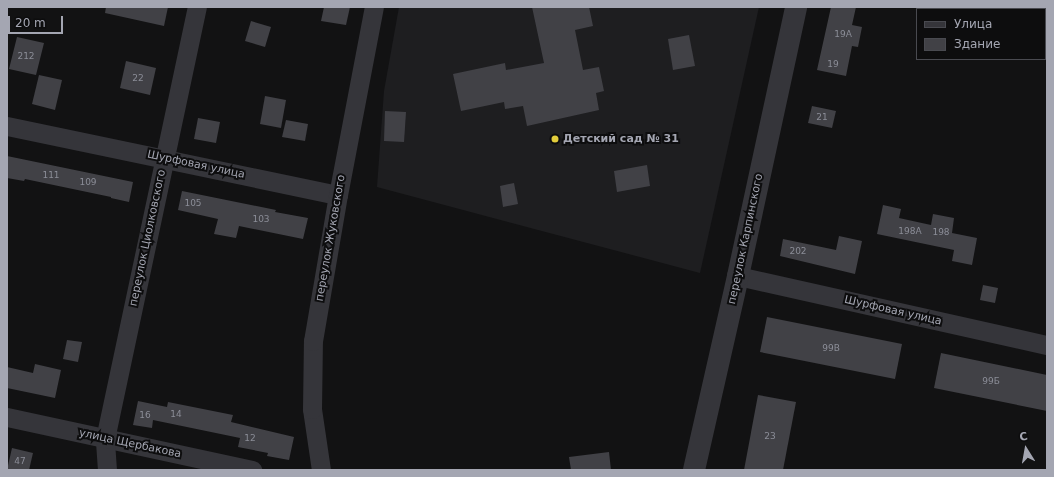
<!DOCTYPE html>
<meta charset="utf-8">
<style>
body{margin:0}
#map{position:relative;width:1054px;height:477px;overflow:hidden;background:#121213;font-family:"DejaVu Sans",sans-serif}
div>[style]{position:absolute}
[style*='--x']{left:calc(var(--x)*1px);top:calc(var(--y)*1px);width:calc(var(--w)*1px);rotate:calc(var(--a)*1deg)}
.built>*{inset:0;background:#1e1e20}
.building>*{inset:0;background:#414146}
.minor>*{height:19px;margin:-9.5px;padding:0 9.5px;transform-origin:9.5px;border-radius:9.5px;background:#35353a}
.tertiary>*{height:22px;margin:-11px;padding:0 11px;transform-origin:11px;border-radius:11px;background:#35353a}
.dots>*{width:11px;height:11px;translate:-50% -50%;box-sizing:border-box;border:2px solid #0d0d0e;border-radius:50%}
span{translate:-50% -50%;white-space:nowrap;text-align:center;line-height:1.15;-webkit-text-stroke:4px #0d0d0e;paint-order:stroke}
.number-label{font-size:9px;color:#8b8d97}
.number-label span{-webkit-text-stroke-width:0}
.poi-label{font-size:11px;color:#a4a6b2;font-weight:700}
.left{translate:0 -50%;text-align:left}
.street-label{font-size:11px;color:#a4a6b2}
.frame{position:absolute;inset:0;border:8px solid #a4a6b2;pointer-events:none}
.legend{position:absolute;left:916px;top:8px;width:130px;height:52px;box-sizing:border-box;background:#0d0d0e;border:1px solid #494a50;margin:0;padding:5px 7px;list-style:none;font-size:12px;color:#a4a6b2}
.legend li{display:flex;align-items:center;gap:8px;height:20px}
.legend b{width:20px;border:1px solid #494a50}
.north{position:absolute;left:1006px;top:429px;width:40px;height:40px;-webkit-text-stroke:3px #0d0d0e;paint-order:stroke;rotate:349deg;font-size:11px;font-weight:700;line-height:16px;text-align:center;color:#a4a6b2}
.north::after{content:'';display:block;margin:auto;width:14px;height:18px;background:#a4a6b2;clip-path:polygon(50% 0,100% 100%,50% 72%,0 100%)}
.scale{position:absolute;left:8px;top:16px;width:55px;height:18px;box-sizing:border-box;border:2px solid #a4a6b2;border-top:0;padding-left:5px;font-size:12px;line-height:14px;white-space:nowrap;color:#a4a6b2;-webkit-text-stroke:3px #0d0d0e;paint-order:stroke}
</style>
<div id="map">
<div class="built">
<i style="clip-path:polygon(399px 7px,759px 7px,700px 273px,377px 187px,384px 91px)"></i>
</div>
<div class="building">
<i style="clip-path:polygon(106px 7px,168px 7px,164px 26px,105px 13px)"></i>
<i style="clip-path:polygon(324px 7px,350px 7px,346px 25px,321px 21px)"></i>
<i style="clip-path:polygon(532px 7px,589px 7px,593px 26px,575px 30px,583px 70px,599px 67px,604px 91px,596px 93px,599px 110px,527px 126px,523px 106px,505px 109px,504px 102px,461px 111px,453px 74px,505px 63px,506px 70px,544px 63px)"></i>
<i style="clip-path:polygon(831px 7px,856px 7px,852px 25px,862px 27px,858px 47px,852px 46px,846px 76px,817px 70px)"></i>
<i style="clip-path:polygon(251px 21px,271px 27px,265px 47px,245px 41px)"></i>
<i style="clip-path:polygon(689px 35px,695px 66px,673px 70px,668px 39px)"></i>
<i style="clip-path:polygon(17px 37px,44px 43px,36px 75px,9px 69px)"></i>
<i style="clip-path:polygon(126px 61px,156px 68px,150px 95px,120px 88px)"></i>
<i style="clip-path:polygon(39px 75px,62px 80px,55px 110px,32px 104px)"></i>
<i style="clip-path:polygon(265px 96px,286px 100px,281px 128px,260px 124px)"></i>
<i style="clip-path:polygon(812px 106px,836px 111px,832px 128px,808px 123px)"></i>
<i style="clip-path:polygon(385px 111px,406px 112px,404px 142px,384px 141px)"></i>
<i style="clip-path:polygon(198px 118px,220px 122px,216px 143px,194px 139px)"></i>
<i style="clip-path:polygon(286px 120px,308px 124px,305px 141px,282px 137px)"></i>
<i style="clip-path:polygon(7px 156px,133px 182px,129px 202px,111px 198px,111px 197px,25px 179px,24px 181px,7px 178px)"></i>
<i style="clip-path:polygon(647px 165px,650px 186px,617px 192px,614px 171px)"></i>
<i style="clip-path:polygon(514px 183px,518px 204px,503px 207px,500px 186px)"></i>
<i style="clip-path:polygon(182px 191px,276px 210px,275px 212px,308px 218px,303px 239px,239px 226px,236px 238px,214px 234px,218px 219px,178px 210px)"></i>
<i style="clip-path:polygon(883px 205px,901px 209px,899px 218px,931px 225px,933px 214px,954px 218px,952px 233px,977px 238px,972px 265px,952px 261px,954px 250px,877px 234px)"></i>
<i style="clip-path:polygon(839px 236px,862px 241px,855px 274px,780px 256px,783px 239px,836px 250px)"></i>
<i style="clip-path:polygon(983px 285px,998px 288px,995px 303px,980px 300px)"></i>
<i style="clip-path:polygon(767px 317px,902px 344px,895px 379px,760px 352px)"></i>
<i style="clip-path:polygon(67px 340px,82px 342px,78px 362px,63px 359px)"></i>
<i style="clip-path:polygon(941px 353px,1047px 375px,1047px 411px,934px 388px)"></i>
<i style="clip-path:polygon(35px 364px,61px 370px,55px 398px,7px 388px,7px 367px,33px 373px)"></i>
<i style="clip-path:polygon(758px 395px,796px 402px,783px 470px,744px 470px)"></i>
<i style="clip-path:polygon(138px 401px,167px 407px,168px 402px,233px 415px,231px 422px,294px 437px,289px 460px,267px 456px,268px 453px,238px 447px,240px 438px,153px 420px,152px 428px,133px 425px)"></i>
<i style="clip-path:polygon(12px 448px,33px 453px,29px 470px,7px 470px)"></i>
<i style="clip-path:polygon(609px 452px,611px 470px,571px 470px,569px 457px)"></i>
</div>
<div class="minor">
<i style="--x:7;--y:126;--w:338;--a:11.8"></i>
<i style="--x:738;--y:276;--w:317;--a:12.6"></i>
<i style="--x:7;--y:417;--w:251;--a:12.2"></i>
<i style="--x:107;--y:470;--w:31;--a:-94"></i>
<i style="--x:105;--y:439;--w:442;--a:-78"></i>
<i style="--x:321;--y:470;--w:62;--a:-98.4"></i>
<i style="--x:312;--y:409;--w:68;--a:-89.2"></i>
<i style="--x:313;--y:341;--w:148;--a:-80.3"></i>
<i style="--x:338;--y:195;--w:191;--a:-79.2"></i>
</div>
<div class="tertiary">
<i style="--x:694;--y:470;--w:199;--a:-77.2"></i>
<i style="--x:738;--y:276;--w:275;--a:-77.8"></i>
</div>
<div class="dots">
<i style="left:555px;top:139px;background:#e1cc3b"></i>
</div>
<div class="number-label">
<span style="left:843px;top:34px">19А</span>
<span style="left:26px;top:56px">212</span>
<span style="left:833px;top:64px">19</span>
<span style="left:138px;top:78px">22</span>
<span style="left:822px;top:117px">21</span>
<span style="left:51px;top:175px">111</span>
<span style="left:88px;top:182px">109</span>
<span style="left:193px;top:203px">105</span>
<span style="left:261px;top:219px">103</span>
<span style="left:910px;top:231px">198А</span>
<span style="left:941px;top:232px">198</span>
<span style="left:798px;top:251px">202</span>
<span style="left:831px;top:348px">99В</span>
<span style="left:991px;top:381px">99Б</span>
<span style="left:176px;top:414px">14</span>
<span style="left:145px;top:415px">16</span>
<span style="left:770px;top:436px">23</span>
<span style="left:250px;top:438px">12</span>
<span style="left:20px;top:461px">47</span>
</div>
<div class="poi-label">
<span class="left" style="left:563px;top:139px">Детский сад № 31</span>
</div>
<div class="street-label">
<span style="left:196px;top:165px;rotate:12deg">Шурфовая улица</span>
<span style="left:148px;top:238px;rotate:-78deg">переулок Циолковского</span>
<span style="left:331px;top:238px;rotate:-80deg">переулок Жуковского</span>
<span style="left:746px;top:239px;rotate:-78deg">переулок Карпинского</span>
<span style="left:893px;top:311px;rotate:13deg">Шурфовая улица</span>
<span style="left:130px;top:444px;rotate:12deg">улица Щербакова</span>
</div>
<div class="frame"></div>
<ul class="legend">
<li><b style="height:5px;background:#35353a"></b>Улица</li>
<li><b style="height:11px;background:#414146"></b>Здание</li>
</ul>
<div class="north">С</div>
<div class="scale">20 m</div>
</div>
